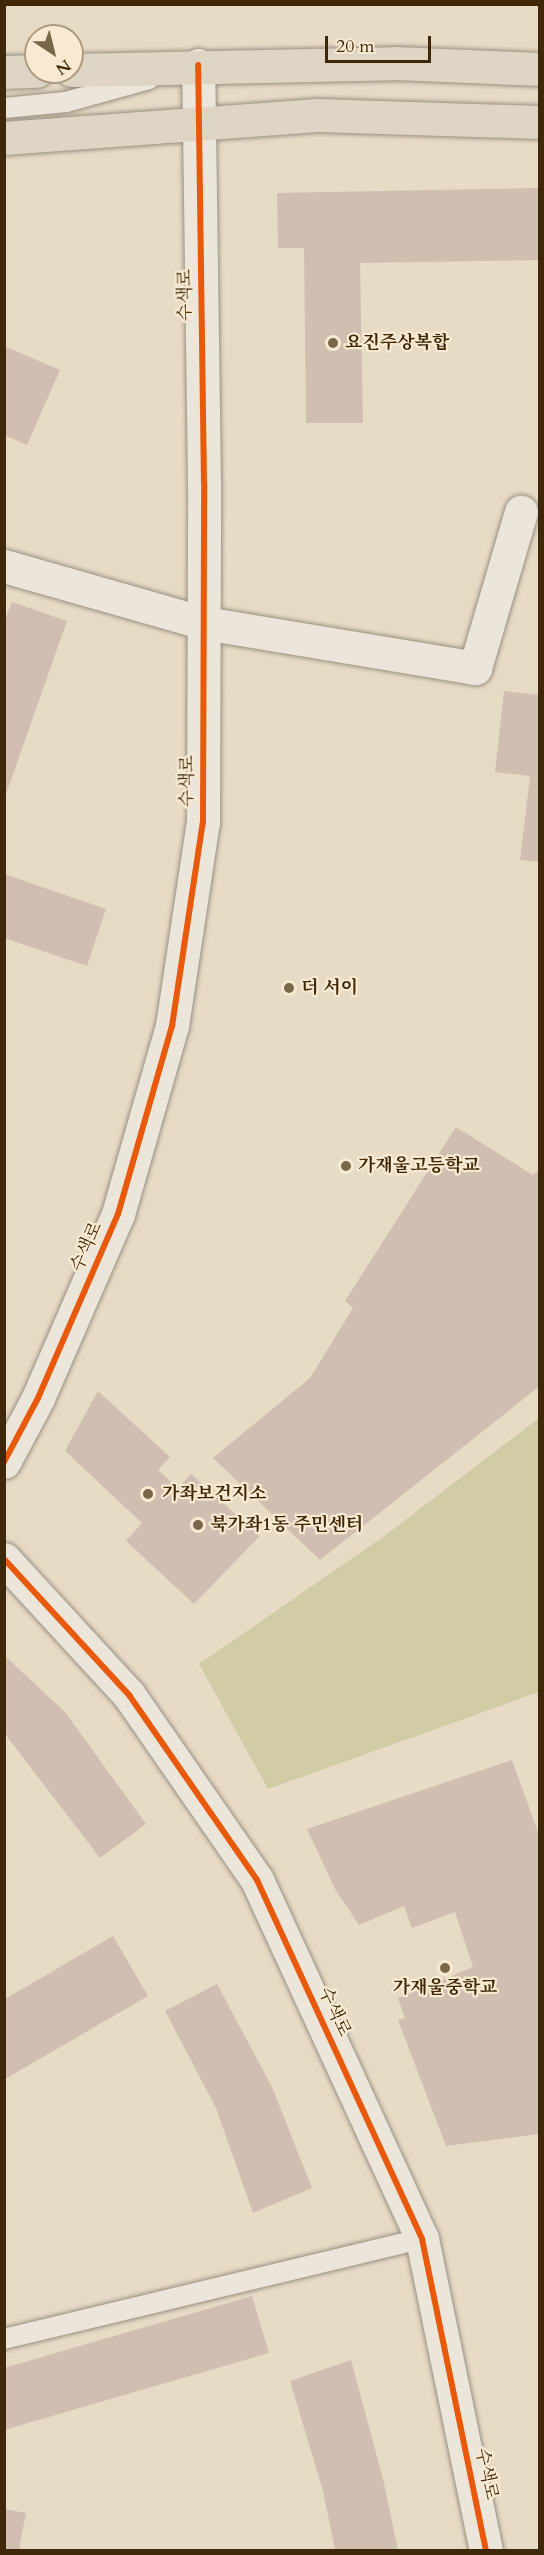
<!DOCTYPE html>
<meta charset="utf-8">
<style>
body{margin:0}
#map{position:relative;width:544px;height:2555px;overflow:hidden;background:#e7dbc6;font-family:Cardo,"Noto Serif KR",serif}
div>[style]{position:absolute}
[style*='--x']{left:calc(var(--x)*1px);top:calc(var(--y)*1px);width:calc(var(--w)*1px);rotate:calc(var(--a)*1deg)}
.green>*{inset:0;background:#d2cca6}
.building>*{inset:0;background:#d0beb1}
.roads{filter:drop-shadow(0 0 2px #999080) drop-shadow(0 0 2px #999080)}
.service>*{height:20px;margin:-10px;padding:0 10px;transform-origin:10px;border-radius:10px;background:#ebe5da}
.minor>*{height:33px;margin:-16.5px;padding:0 16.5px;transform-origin:16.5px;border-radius:16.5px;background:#ebe5da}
.tertiary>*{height:33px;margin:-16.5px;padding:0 16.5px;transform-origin:16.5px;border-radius:16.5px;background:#ebe5da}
.primary>*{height:33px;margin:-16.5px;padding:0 16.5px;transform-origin:16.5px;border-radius:16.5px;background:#ded5c5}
.cycleway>*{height:6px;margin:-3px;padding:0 3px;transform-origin:3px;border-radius:3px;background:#e8590c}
.dots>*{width:16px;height:16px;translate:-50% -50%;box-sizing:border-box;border:3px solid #f8ead2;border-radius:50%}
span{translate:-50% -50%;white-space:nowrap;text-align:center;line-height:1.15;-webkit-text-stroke:4.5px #f8ead2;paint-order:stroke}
.street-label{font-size:18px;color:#3e2809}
.poi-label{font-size:18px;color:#3e2809;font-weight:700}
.left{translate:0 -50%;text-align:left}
.frame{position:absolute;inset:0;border:6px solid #3e2809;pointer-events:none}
.north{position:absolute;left:24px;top:24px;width:60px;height:60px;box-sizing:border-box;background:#f8ead2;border:2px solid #ae9c82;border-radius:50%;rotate:145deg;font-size:16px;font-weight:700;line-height:24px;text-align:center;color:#3e2809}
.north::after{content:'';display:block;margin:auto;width:21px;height:27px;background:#79674b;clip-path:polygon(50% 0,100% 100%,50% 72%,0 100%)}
.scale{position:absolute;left:325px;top:36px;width:106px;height:27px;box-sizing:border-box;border:3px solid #3e2809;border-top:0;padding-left:8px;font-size:18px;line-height:21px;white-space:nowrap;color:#3e2809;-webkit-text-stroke:4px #f8ead2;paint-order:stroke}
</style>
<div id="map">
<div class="green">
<i style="clip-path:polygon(539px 1418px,539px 1692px,268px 1789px,199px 1664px,383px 1537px)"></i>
</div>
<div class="building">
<i style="clip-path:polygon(538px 188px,540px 260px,360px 263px,363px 423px,306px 423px,304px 248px,278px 248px,277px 193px)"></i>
<i style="clip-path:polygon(4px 346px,60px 370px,27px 445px,4px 435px)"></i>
<i style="clip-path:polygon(12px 602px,67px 621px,5px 797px,4px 623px)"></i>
<i style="clip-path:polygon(504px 691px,540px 695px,540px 862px,520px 860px,530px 776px,495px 772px)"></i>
<i style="clip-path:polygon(4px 874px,106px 909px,87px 966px,4px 938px)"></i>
<i style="clip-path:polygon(456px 1127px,533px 1175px,540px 1170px,540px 1386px,320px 1560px,213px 1458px,310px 1378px,353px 1308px,345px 1301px)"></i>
<i style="clip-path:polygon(98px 1391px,170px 1457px,158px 1470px,178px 1488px,191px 1474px,260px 1536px,194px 1604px,126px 1541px,142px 1523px,65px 1451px)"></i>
<i style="clip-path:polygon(5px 1656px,65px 1712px,146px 1824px,100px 1858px,5px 1734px)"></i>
<i style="clip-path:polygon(512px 1760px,540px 1838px,540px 2134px,446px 2146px,398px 2020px,405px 2018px,398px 1998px,473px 1967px,455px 1912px,412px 1928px,404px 1906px,359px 1925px,335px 1889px,307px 1829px)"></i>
<i style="clip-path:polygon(113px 1936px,148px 1996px,5px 2079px,5px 1999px)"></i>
<i style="clip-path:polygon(217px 1984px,272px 2087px,312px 2188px,253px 2213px,216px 2108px,165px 2011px)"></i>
<i style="clip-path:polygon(252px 2296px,269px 2353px,4px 2430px,4px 2368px)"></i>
<i style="clip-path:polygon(351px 2360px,383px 2479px,398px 2550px,335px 2550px,323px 2491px,290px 2381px)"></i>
<i style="clip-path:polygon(4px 2509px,26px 2513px,19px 2550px,4px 2550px)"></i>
</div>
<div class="roads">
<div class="service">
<i style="--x:4;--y:108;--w:62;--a:-5.5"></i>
<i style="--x:66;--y:102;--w:86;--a:-15.5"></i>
<i style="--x:4;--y:2339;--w:430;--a:-13.5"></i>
</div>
<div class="minor">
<i style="--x:4;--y:566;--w:208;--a:15.9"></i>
<i style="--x:204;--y:623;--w:275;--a:9.4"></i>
<i style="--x:475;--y:668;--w:163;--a:-73.6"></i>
</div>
<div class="tertiary">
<i style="--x:4;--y:1462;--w:72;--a:-62"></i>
<i style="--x:38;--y:1398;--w:201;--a:-66.5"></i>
<i style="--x:118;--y:1214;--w:196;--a:-74"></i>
<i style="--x:172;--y:1026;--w:206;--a:-81.4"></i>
<i style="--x:203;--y:822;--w:339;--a:-89.8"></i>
<i style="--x:204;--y:483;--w:418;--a:-90.8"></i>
<i style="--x:4;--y:1559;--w:185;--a:47.4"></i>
<i style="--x:129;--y:1695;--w:225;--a:55.3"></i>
<i style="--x:257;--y:1880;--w:395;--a:65.3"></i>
<i style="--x:422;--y:2239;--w:318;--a:78.4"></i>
</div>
<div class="primary">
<i style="--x:72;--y:70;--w:323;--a:-1.2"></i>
<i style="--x:395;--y:63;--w:145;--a:2.4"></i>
<i style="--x:4;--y:72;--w:32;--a:-2"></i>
<i style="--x:4;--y:138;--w:314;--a:-4.2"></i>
<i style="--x:317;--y:115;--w:223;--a:1.8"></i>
</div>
</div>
<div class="cycleway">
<i style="--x:4;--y:1462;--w:72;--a:-62"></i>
<i style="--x:38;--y:1398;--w:201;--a:-66.5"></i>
<i style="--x:118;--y:1214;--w:196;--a:-74"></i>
<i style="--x:172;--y:1026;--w:206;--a:-81.4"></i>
<i style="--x:203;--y:822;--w:339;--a:-89.8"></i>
<i style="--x:204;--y:483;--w:418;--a:-90.8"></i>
<i style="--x:4;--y:1559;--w:185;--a:47.4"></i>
<i style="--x:129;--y:1695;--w:225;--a:55.3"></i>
<i style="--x:257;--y:1880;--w:395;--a:65.3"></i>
<i style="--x:422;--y:2239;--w:318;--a:78.4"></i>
</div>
<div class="dots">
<i style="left:333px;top:343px;background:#79674b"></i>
<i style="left:289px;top:988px;background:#79674b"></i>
<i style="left:346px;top:1166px;background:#79674b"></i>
<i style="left:148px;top:1494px;background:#79674b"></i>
<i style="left:198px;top:1525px;background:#79674b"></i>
<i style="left:445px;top:1968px;background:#79674b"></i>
</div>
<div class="street-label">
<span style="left:186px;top:295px;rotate:-91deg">수색로</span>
<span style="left:188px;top:781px;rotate:-90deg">수색로</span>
<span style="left:87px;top:1247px;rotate:-66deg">수색로</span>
<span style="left:334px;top:2012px;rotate:65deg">수색로</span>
<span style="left:486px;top:2474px;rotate:78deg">수색로</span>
</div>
<div class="poi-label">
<span class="left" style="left:345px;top:343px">요진주상복합</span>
<span class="left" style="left:301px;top:988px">더 서이</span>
<span class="left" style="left:358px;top:1166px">가재울고등학교</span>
<span class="left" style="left:162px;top:1494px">가좌보건지소</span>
<span class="left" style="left:210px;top:1525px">북가좌1동 주민센터</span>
<span style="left:445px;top:1988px">가재울중학교</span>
</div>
<div class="frame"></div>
<div class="north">N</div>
<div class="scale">20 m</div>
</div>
